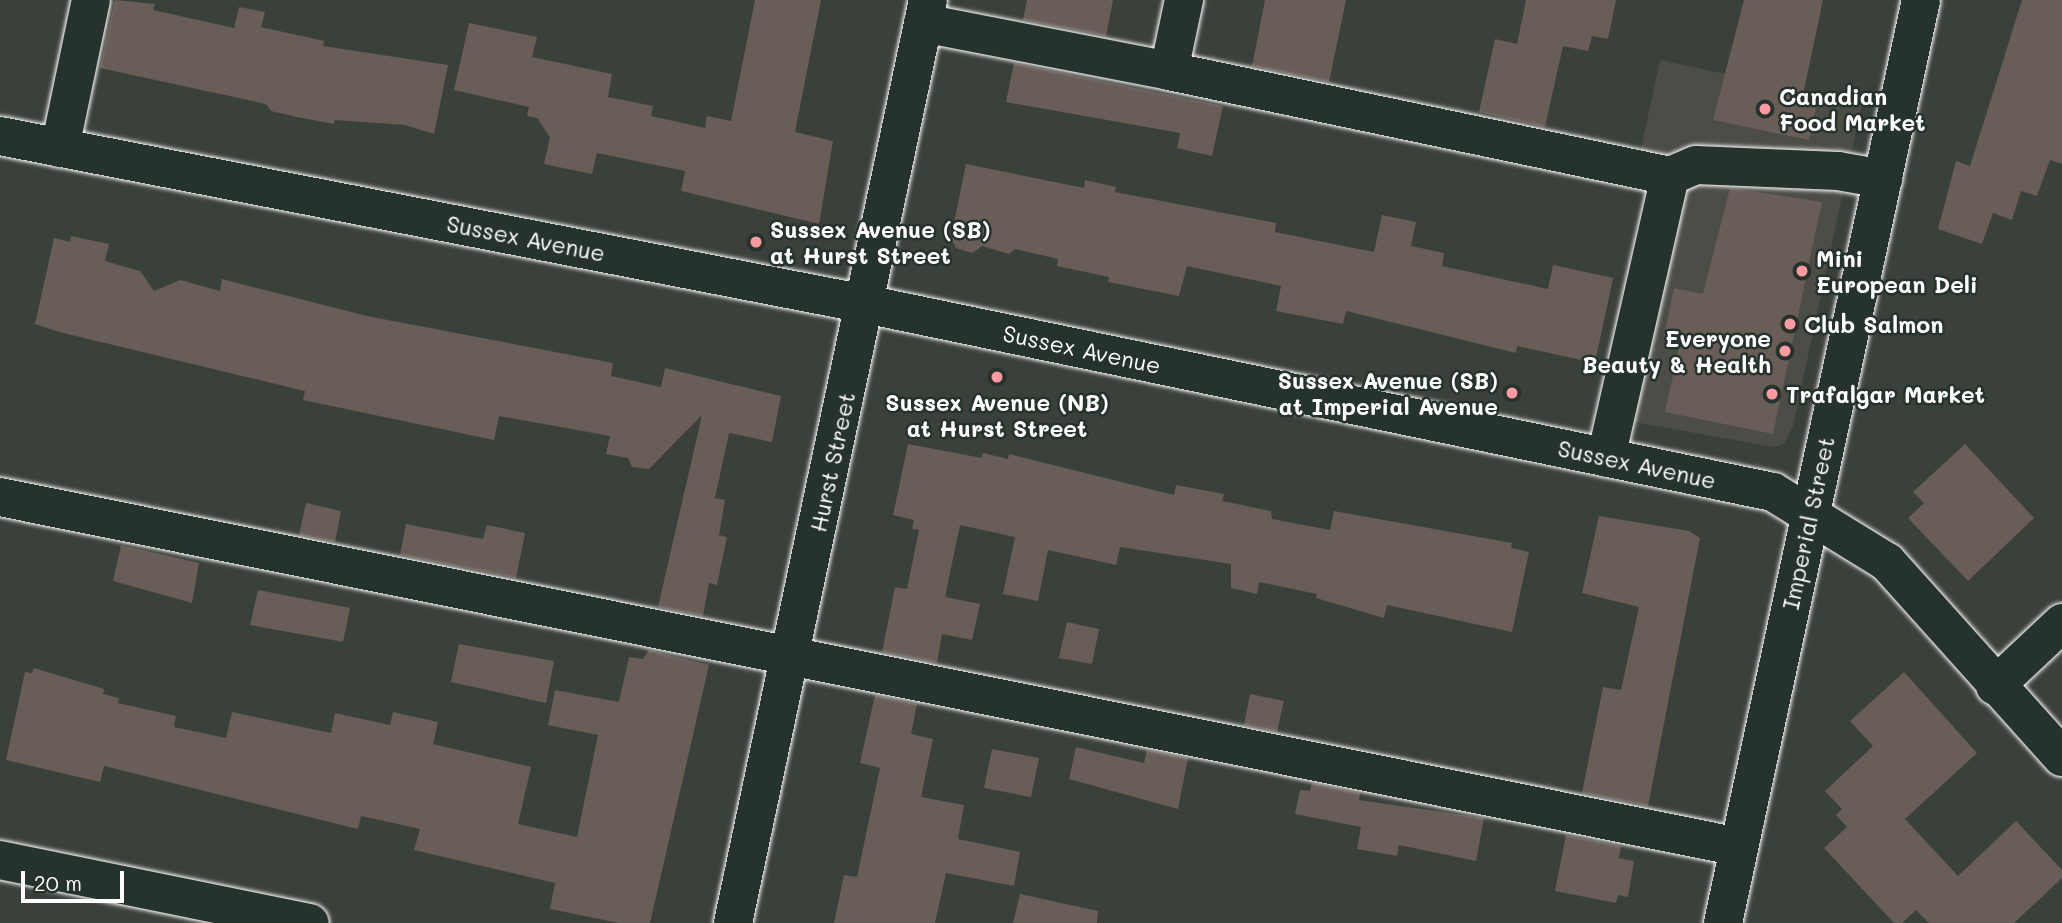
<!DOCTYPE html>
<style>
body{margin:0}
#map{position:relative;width:2062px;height:923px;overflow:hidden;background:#3a403a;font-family:Mali,sans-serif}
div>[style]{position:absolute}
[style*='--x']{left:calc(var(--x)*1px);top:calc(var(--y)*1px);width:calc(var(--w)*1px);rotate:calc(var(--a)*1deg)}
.built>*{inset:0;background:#4c4d47}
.building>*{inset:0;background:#695d58}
.roads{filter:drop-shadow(0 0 2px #fff) drop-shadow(0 0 2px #fff)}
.minor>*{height:38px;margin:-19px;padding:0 19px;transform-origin:19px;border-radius:19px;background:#26332d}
.major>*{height:38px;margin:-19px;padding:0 19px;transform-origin:19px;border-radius:19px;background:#26332d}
.dots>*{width:19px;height:19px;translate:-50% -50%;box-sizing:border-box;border:4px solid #26332d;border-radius:50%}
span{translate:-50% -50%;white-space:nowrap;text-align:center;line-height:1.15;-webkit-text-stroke:5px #26332d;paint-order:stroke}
.poi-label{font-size:23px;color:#fff;font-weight:700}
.left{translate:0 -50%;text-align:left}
.right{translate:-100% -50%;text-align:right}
.street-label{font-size:23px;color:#fff}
.scale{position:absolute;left:21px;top:871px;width:103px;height:32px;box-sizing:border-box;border:4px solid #fff;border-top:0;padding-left:9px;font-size:21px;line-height:24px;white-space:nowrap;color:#fff;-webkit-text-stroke:5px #26332d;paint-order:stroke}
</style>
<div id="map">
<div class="built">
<i style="clip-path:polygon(1660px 60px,1862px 103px,1793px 426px,1785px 443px,1774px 447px,1616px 419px,1670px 176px,1637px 168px)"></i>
</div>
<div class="building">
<i style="clip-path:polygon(115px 0,155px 4px,153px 10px,234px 28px,239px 7px,265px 12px,261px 27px,324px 41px,323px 46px,448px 65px,434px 134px,405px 125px,335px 120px,334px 124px,297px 117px,271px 111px,266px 104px,100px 68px)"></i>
<i style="clip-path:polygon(755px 0,821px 0,795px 132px,833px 141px,819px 224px,681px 191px,685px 171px,597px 153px,592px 174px,544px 164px,550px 137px,537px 118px,527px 116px,529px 107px,454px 90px,469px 23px,537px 37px,532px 57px,612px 74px,608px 97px,653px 106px,651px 116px,705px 128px,707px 116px,731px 121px)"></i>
<i style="clip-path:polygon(1027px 0,1113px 0,1106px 36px,1023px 20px)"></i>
<i style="clip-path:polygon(1265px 0,1346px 0,1329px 82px,1252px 66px)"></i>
<i style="clip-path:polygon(1526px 0,1616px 0,1608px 39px,1592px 36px,1588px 51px,1563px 46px,1545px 127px,1479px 112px,1495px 39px,1517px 44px)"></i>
<i style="clip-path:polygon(1744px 0,1823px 0,1803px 95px,1818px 98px,1809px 140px,1713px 120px)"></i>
<i style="clip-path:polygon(2022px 0,2062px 0,2062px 164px,2050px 160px,2037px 196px,2021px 191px,2012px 220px,1993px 213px,1982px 244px,1938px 229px,1956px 161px,1970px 166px)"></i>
<i style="clip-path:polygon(1014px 63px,1223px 106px,1212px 156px,1177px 148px,1180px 133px,1006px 102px)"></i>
<i style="clip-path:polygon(966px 164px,1084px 188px,1085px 180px,1116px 187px,1115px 192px,1276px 223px,1275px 232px,1374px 252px,1382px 215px,1416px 222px,1411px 246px,1444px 253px,1442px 266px,1548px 289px,1553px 265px,1613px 278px,1595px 363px,1517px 346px,1516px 353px,1346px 311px,1343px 324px,1276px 311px,1281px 286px,1187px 266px,1179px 296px,1108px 282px,1109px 277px,1057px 266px,1058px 259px,1015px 249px,1009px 254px,982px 246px,972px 253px,956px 248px,951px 238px)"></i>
<i style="clip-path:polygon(1730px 188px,1822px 202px,1773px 434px,1665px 412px,1681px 339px,1664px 336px,1674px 288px,1703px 294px)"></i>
<i style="clip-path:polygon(71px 236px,109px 244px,105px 261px,140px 271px,154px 291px,180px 280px,220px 291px,222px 279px,367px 316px,613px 363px,611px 376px,661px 387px,665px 368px,781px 396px,772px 442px,729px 433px,715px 498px,725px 500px,719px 535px,727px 537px,717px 585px,709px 583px,703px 616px,658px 607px,702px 415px,649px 469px,632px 467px,628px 458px,606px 454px,610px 436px,499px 416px,494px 440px,303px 400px,305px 391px,59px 332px,35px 324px,54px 238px,70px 242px)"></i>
<i style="clip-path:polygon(908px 444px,982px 458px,983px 453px,1008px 459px,1009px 454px,1174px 495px,1176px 485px,1224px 494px,1222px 501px,1271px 511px,1272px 519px,1330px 530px,1334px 511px,1512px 543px,1511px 548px,1529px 552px,1512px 632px,1387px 605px,1384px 618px,1316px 598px,1317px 594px,1259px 582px,1257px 594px,1231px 588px,1231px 564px,1120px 547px,1116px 565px,1048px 550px,1038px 601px,1003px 594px,1015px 537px,960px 525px,945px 597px,980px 604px,972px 640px,942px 634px,937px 663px,882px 652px,895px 587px,907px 589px,919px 530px,912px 529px,914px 520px,893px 515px)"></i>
<i style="clip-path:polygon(1965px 444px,2034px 518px,1968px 581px,1908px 518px,1924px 503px,1913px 492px)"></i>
<i style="clip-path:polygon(306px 503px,341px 511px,335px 542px,299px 535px)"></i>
<i style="clip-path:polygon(1599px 516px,1689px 531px,1700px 538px,1648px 806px,1582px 793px,1603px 687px,1621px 690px,1639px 607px,1582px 593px)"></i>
<i style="clip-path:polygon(406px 524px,483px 539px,487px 525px,525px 533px,516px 578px,400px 555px)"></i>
<i style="clip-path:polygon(121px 545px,199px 563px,192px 603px,113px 581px)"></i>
<i style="clip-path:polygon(258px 590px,350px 608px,343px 642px,250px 625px)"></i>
<i style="clip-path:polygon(1067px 622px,1099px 629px,1092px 664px,1059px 658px)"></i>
<i style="clip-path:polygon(459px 644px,554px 661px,546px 703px,451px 682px)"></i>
<i style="clip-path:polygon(649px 650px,709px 665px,650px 923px,619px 923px,550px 909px,555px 883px,414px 850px,420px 829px,361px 816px,358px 829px,104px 766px,100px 782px,6px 760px,25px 672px,32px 673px,34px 668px,104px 689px,103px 694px,119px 698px,118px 703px,176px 716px,174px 727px,226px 738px,232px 712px,331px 733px,335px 713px,390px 725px,393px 712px,438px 722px,433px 744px,531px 767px,518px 824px,577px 837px,598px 735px,548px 725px,555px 690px,619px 702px,629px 657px,643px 659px)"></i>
<i style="clip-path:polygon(1904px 672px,1977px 753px,1905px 819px,1958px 876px,2016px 821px,2062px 870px,2062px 878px,2014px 923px,1929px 923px,1916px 910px,1902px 923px,1894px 923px,1824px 848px,1847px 827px,1836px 815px,1842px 809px,1825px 791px,1873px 746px,1850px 721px)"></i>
<i style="clip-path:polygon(1250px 694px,1284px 701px,1277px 732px,1244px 725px)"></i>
<i style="clip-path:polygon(875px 695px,917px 704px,911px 734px,933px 739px,921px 797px,964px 805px,958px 839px,1020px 852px,1014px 886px,946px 873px,935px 923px,834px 923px,844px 875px,857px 877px,880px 768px,860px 763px)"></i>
<i style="clip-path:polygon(1076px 747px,1144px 763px,1147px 750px,1188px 758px,1178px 809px,1069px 779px)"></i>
<i style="clip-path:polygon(992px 749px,1039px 758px,1031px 797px,984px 788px)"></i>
<i style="clip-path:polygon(1312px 783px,1360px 793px,1359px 800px,1484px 818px,1476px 861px,1399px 845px,1397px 856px,1357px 849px,1361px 827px,1295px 814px,1300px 790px,1310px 791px)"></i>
<i style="clip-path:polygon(1566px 835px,1621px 846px,1619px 858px,1634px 861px,1628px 897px,1618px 895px,1616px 903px,1555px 891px)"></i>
<i style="clip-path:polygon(1020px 894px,1098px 911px,1097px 923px,1013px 923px)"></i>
</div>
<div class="roads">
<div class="minor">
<i style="--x:923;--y:23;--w:251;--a:11"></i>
<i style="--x:1169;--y:71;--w:73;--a:-78.1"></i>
<i style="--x:1169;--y:71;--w:512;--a:11.84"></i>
<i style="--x:1670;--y:176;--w:289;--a:102.8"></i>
<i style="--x:0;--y:136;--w:881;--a:10.99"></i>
<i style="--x:865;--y:304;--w:927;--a:11.7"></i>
<i style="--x:1773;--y:492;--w:134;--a:31.6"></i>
<i style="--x:1887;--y:562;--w:262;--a:48.1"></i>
<i style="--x:60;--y:148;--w:151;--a:-78.2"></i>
<i style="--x:1670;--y:176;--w:28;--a:-23"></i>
<i style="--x:1696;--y:165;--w:142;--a:2.4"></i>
<i style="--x:1838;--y:171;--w:46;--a:10.1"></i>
<i style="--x:0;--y:497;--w:1774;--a:11.38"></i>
<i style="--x:1995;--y:686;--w:92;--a:-43.2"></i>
<i style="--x:0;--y:860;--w:316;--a:11.5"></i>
<i style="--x:733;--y:923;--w:943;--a:-78.07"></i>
</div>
<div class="major">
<i style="--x:1723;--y:923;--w:944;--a:-77.89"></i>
</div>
</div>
<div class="dots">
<i style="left:1765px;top:109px;background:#ff9aa2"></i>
<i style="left:756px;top:242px;background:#ff9aa2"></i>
<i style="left:1802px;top:271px;background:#ff9aa2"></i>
<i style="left:1790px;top:324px;background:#ff9aa2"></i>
<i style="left:1785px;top:351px;background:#ff9aa2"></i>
<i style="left:997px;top:377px;background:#ff9aa2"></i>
<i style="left:1512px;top:393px;background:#ff9aa2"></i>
<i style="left:1772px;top:394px;background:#ff9aa2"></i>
</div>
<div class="poi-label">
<span class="left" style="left:1779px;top:109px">Canadian<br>Food Market</span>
<span class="left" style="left:770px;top:242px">Sussex Avenue (SB)<br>at Hurst Street</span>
<span class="left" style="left:1816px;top:271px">Mini<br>European Deli</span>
<span class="left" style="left:1804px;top:324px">Club Salmon</span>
<span class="right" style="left:1771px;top:351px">Everyone<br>Beauty &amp; Health</span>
<span class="right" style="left:1498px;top:393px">Sussex Avenue (SB)<br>at Imperial Avenue</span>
<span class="left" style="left:1786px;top:394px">Trafalgar Market</span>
<span style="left:997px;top:415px">Sussex Avenue (NB)<br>at Hurst Street</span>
</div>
<div class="street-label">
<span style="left:526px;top:238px;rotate:11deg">Sussex Avenue</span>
<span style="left:1082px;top:349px;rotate:12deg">Sussex Avenue</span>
<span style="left:832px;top:462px;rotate:-78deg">Hurst Street</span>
<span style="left:1637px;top:464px;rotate:12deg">Sussex Avenue</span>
<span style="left:1808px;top:523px;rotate:-78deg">Imperial Street</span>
</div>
<div class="scale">20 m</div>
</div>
